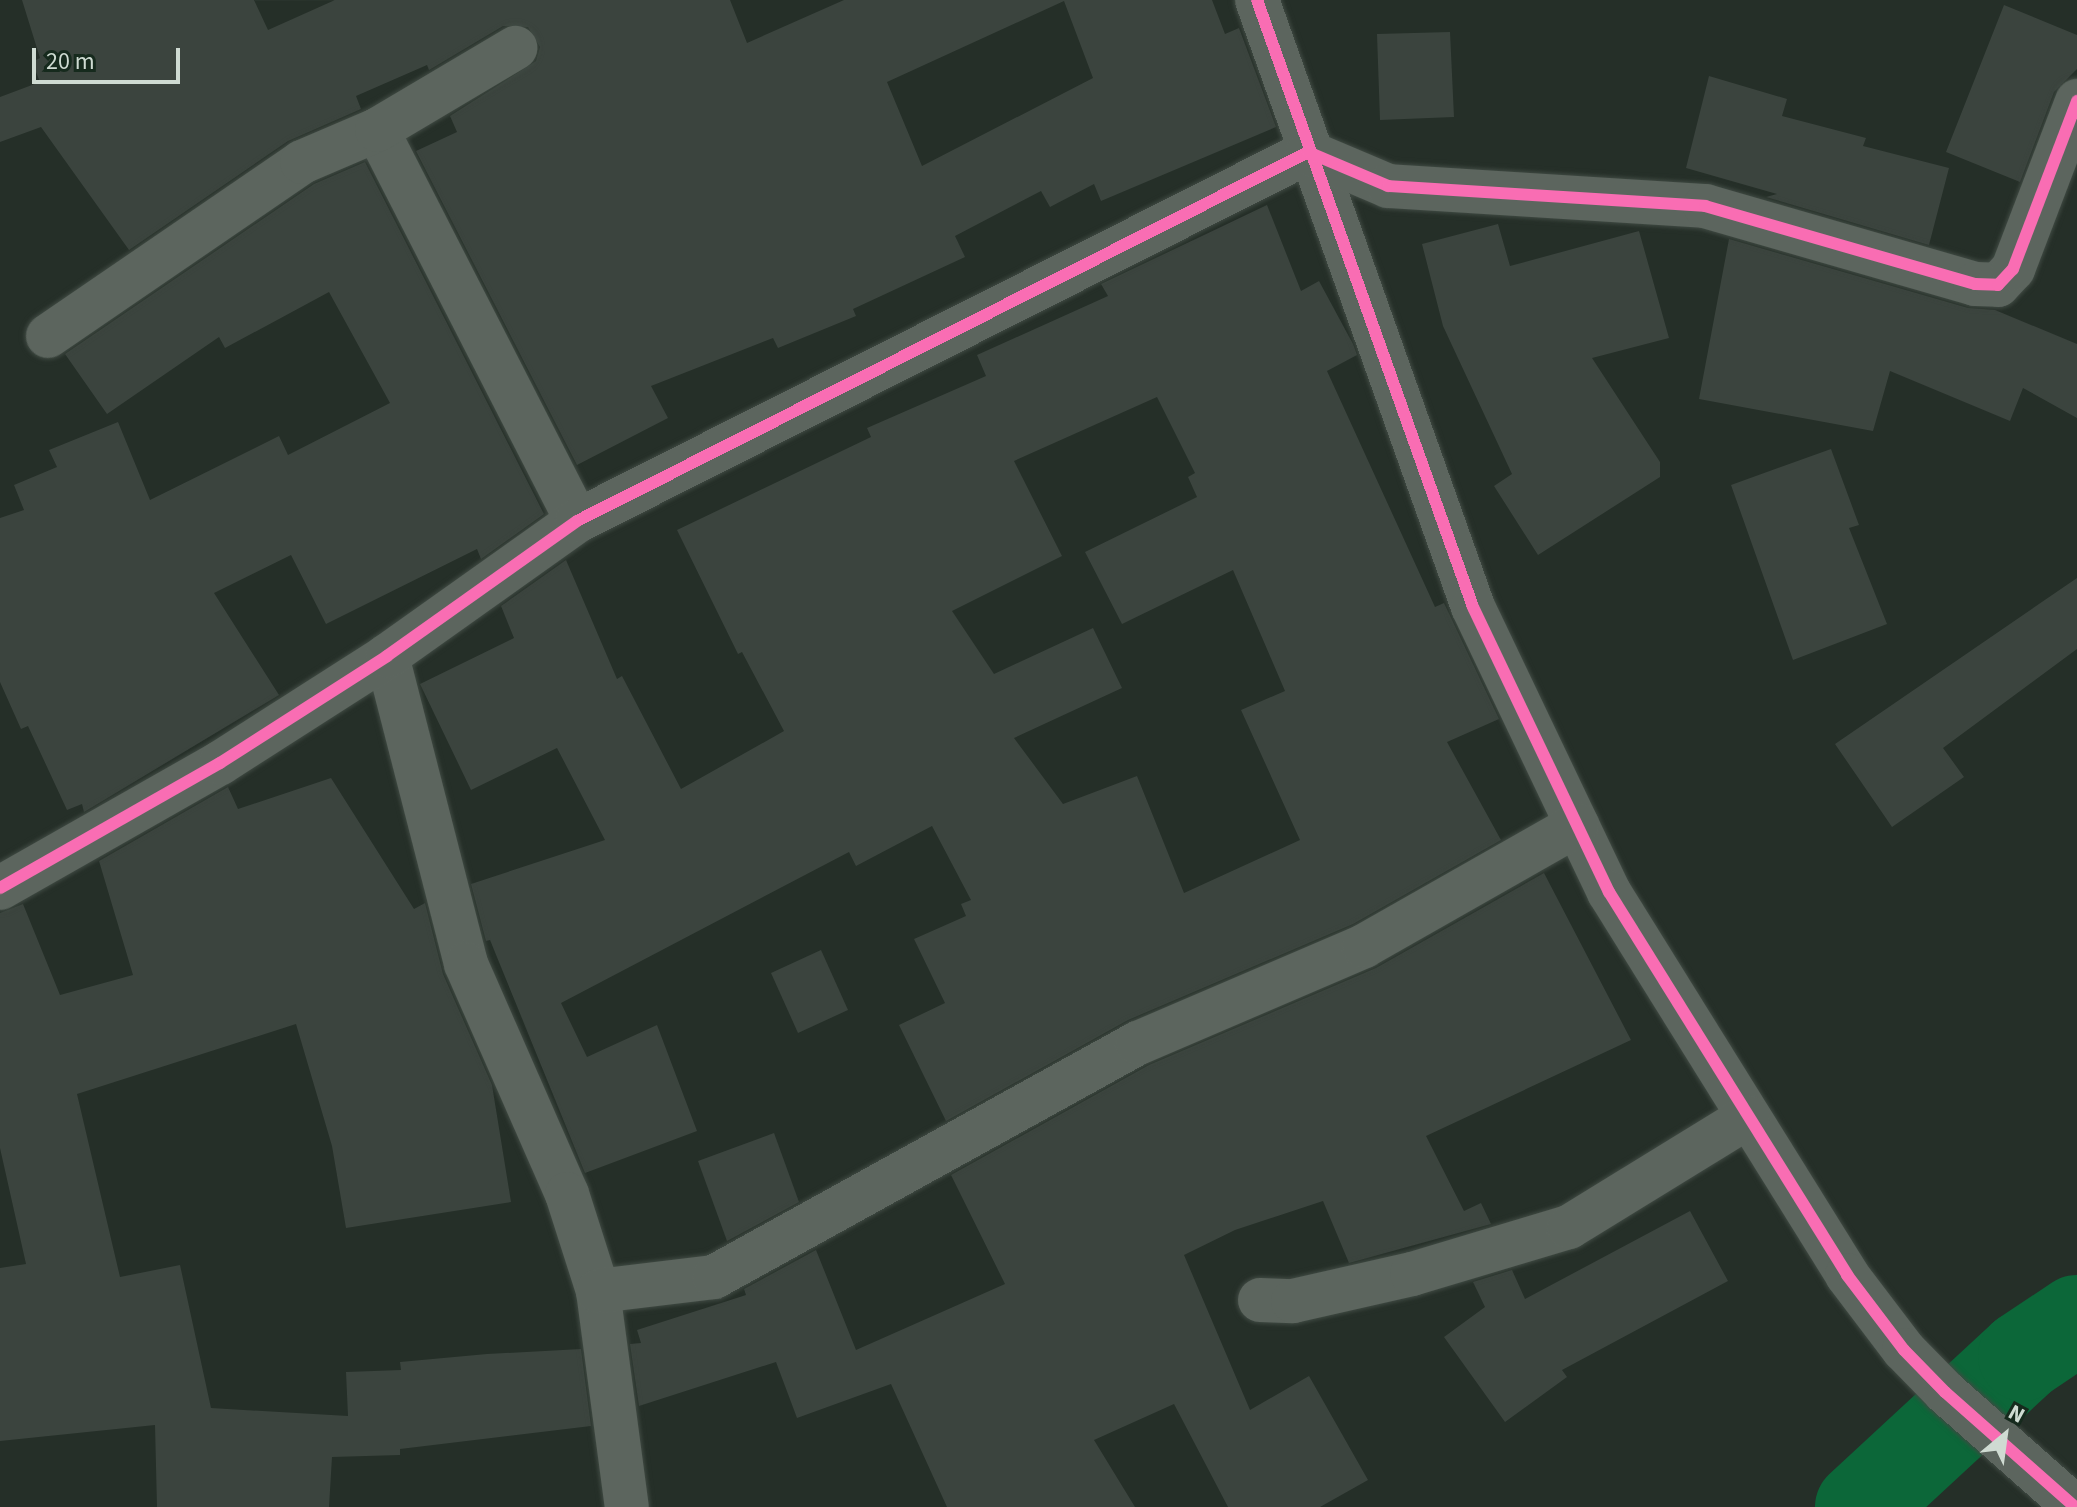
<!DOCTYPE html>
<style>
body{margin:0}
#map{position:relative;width:2077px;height:1507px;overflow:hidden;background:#252f28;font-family:"Source Sans 3",sans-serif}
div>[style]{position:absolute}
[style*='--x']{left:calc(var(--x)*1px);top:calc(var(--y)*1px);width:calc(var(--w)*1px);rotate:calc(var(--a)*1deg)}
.river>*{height:90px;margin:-45px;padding:0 45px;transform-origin:45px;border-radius:45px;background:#0c6739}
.building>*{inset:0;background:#3b443e}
.roads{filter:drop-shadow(0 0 2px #404a43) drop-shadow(0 0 2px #404a43)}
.minor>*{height:44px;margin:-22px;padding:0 22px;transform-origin:22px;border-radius:22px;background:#5c655e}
.cycleway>*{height:12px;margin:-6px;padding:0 6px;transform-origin:6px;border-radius:6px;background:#f96db3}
span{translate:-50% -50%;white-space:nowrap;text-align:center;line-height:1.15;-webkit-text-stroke:8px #162a1d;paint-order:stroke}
.north{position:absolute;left:1965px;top:1395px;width:80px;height:80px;-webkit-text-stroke:6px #162a1d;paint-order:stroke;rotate:29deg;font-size:22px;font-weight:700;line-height:32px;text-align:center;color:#cfdbd2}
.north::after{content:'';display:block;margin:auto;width:28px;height:36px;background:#cfdbd2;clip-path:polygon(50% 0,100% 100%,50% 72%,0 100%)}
.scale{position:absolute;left:32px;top:48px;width:148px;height:36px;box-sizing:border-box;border:4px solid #cfdbd2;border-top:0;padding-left:10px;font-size:24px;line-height:28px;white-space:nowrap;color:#cfdbd2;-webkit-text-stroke:6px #162a1d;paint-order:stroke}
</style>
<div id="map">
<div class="river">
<i style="--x:1860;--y:1507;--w:222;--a:-42.8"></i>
<i style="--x:2023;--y:1356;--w:65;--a:-33.7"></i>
</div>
<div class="building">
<i style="clip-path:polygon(evenodd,22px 0,254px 0,268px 30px,335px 0,730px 0,747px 43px,844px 0,1212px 0,1225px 34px,1239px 28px,1276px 127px,1101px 201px,1094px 184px,1050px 207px,1041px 191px,955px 236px,965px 257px,853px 309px,856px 316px,778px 348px,773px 338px,651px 386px,668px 418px,577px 465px,416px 151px,457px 132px,450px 116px,536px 61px,540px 47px,528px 27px,503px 26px,429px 70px,427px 65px,356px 96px,361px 109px,288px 141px,129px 250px,41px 127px,0 142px,0 97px,40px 82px,32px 62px,40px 58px,22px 0,1064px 1px,1093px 78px,922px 166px,887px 82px,1064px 1px)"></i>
<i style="clip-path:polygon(2004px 5px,2077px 35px,2077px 69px,2054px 92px,2020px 182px,1946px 152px)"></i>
<i style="clip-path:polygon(1450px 32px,1454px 117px,1380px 120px,1377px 34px)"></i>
<i style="clip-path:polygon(1709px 76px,1787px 99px,1782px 116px,1866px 138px,1863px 146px,1949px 168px,1929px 245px,1766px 197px,1777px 194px,1686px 168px)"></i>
<i style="clip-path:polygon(365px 162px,544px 514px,481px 559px,477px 549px,326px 624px,291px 555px,214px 593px,279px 695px,84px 812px,82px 804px,67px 810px,28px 726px,21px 729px,0 682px,0 518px,24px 510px,14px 485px,57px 467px,49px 450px,118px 422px,150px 500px,279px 436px,288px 455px,390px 403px,329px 292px,225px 348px,219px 337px,107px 414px,65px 354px,314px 184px)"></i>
<i style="clip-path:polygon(evenodd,1267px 205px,1301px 291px,1319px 281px,1353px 344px,1357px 355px,1327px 371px,1435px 607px,1444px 603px,1499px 719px,1447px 742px,1501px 840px,1353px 924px,1128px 1020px,946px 1121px,899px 1025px,945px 1003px,914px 939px,966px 916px,961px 904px,971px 900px,932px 826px,856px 866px,849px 852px,561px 1003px,587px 1057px,657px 1025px,697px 1131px,585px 1173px,490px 940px,486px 941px,471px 884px,605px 840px,557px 748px,471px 790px,420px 684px,514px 638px,501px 606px,566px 560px,617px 679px,622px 676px,681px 789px,784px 731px,742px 652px,738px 654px,677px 530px,871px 437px,867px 428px,986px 376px,977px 355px,1108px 296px,1101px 284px,1267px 205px,1157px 397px,1195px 473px,1188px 477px,1197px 497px,1085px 552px,1122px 624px,1233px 570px,1285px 691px,1241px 710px,1300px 840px,1184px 893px,1137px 776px,1063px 804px,1014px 738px,1122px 688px,1093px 628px,994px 674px,952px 611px,1062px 556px,1014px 461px,1157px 397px)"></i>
<i style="clip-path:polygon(1498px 224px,1510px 266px,1639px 231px,1669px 338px,1592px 358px,1660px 462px,1660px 477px,1538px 555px,1494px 486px,1512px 474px,1443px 326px,1422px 244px)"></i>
<i style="clip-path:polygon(1729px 239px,1968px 308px,1995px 310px,2077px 344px,2077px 418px,2023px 388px,2010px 421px,1890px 371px,1873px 431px,1699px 399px)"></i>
<i style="clip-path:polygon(1831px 449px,1859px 525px,1849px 528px,1887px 624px,1793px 660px,1731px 485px)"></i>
<i style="clip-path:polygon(2077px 578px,2077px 649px,1943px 748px,1964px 777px,1892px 827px,1835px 744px)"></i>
<i style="clip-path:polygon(331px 778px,414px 909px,425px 903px,443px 974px,492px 1085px,511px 1202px,346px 1228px,332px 1146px,296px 1024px,77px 1094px,120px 1277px,180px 1265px,211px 1408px,348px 1416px,346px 1372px,401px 1370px,400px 1362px,487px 1354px,581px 1349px,591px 1426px,400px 1449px,400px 1455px,332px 1457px,329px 1507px,157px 1507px,155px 1425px,0 1441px,0 1268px,26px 1264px,0 1148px,0 913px,23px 904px,60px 995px,133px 975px,99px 861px,228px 787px,238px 809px)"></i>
<i style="clip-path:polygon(1544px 873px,1631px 1040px,1426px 1136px,1464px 1211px,1481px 1203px,1491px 1224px,1349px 1263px,1323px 1201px,1235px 1230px,1184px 1255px,1250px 1410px,1309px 1376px,1368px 1480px,1320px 1507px,1228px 1507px,1174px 1404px,1094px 1440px,1135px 1507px,947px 1507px,891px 1384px,797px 1418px,776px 1362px,639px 1406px,630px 1344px,641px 1343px,637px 1330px,746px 1295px,744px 1289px,816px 1250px,856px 1350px,1005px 1284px,951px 1175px,1149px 1065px,1376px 968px)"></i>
<i style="clip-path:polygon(821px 950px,848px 1010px,798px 1033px,771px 973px)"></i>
<i style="clip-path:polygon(774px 1133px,799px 1202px,727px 1241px,698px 1161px)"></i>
<i style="clip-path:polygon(1690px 1211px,1728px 1281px,1562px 1370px,1567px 1377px,1505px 1422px,1444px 1337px,1485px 1307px,1473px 1282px,1512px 1270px,1525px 1299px)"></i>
</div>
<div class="roads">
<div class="minor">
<i style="--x:1257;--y:0;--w:644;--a:70.41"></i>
<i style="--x:1473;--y:607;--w:316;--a:64.5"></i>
<i style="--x:1609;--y:892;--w:451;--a:58.1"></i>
<i style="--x:1847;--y:1275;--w:94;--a:52.8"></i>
<i style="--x:1904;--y:1350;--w:59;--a:45.7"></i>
<i style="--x:1945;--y:1392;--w:174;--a:41.5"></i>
<i style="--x:377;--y:130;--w:439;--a:62.9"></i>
<i style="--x:48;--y:336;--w:308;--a:-34.4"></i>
<i style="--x:302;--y:162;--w:82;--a:-23.1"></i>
<i style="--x:377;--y:130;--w:161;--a:-30.7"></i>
<i style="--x:387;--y:656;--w:318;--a:75.6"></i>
<i style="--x:466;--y:964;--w:251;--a:66.3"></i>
<i style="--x:567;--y:1194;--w:102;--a:72.3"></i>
<i style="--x:598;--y:1291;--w:218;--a:82.4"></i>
<i style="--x:0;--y:888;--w:253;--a:-29.6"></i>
<i style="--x:220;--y:763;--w:198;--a:-32.6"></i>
<i style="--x:387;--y:656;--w:233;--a:-35.4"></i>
<i style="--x:577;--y:521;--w:819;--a:-26.78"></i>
<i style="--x:1308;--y:152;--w:87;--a:23"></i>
<i style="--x:1388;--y:186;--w:318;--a:3.6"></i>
<i style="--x:1705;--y:206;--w:281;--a:16.1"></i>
<i style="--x:1975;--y:284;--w:23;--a:2"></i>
<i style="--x:1998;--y:285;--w:22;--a:-47"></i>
<i style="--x:2013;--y:269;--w:180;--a:-69.1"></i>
<i style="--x:598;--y:1291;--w:117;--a:-6.9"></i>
<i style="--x:714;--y:1277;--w:484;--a:-28.9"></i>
<i style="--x:1138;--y:1043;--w:246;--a:-23.2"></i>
<i style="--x:1364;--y:946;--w:245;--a:-29.6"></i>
<i style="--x:1260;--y:1300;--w:33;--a:2"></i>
<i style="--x:1293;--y:1301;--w:122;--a:-12.8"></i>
<i style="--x:1412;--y:1274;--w:164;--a:-16.7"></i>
<i style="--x:1569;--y:1227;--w:210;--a:-31.6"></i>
</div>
</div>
<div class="cycleway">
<i style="--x:1257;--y:0;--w:644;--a:70.41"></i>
<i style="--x:1473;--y:607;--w:316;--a:64.5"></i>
<i style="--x:1609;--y:892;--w:451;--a:58.1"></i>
<i style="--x:1847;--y:1275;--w:94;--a:52.8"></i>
<i style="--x:1904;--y:1350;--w:59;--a:45.7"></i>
<i style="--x:1945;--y:1392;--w:174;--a:41.5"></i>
<i style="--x:0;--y:888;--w:253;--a:-29.6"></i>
<i style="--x:220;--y:763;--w:198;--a:-32.6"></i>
<i style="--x:387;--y:656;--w:233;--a:-35.4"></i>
<i style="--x:577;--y:521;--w:819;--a:-26.78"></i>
<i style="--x:1308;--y:152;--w:87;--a:23"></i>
<i style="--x:1388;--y:186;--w:318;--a:3.6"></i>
<i style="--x:1705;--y:206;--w:281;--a:16.1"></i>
<i style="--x:1975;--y:284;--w:23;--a:2"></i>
<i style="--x:1998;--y:285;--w:22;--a:-47"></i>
<i style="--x:2013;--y:269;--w:180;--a:-69.1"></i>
</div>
<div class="north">N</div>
<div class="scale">20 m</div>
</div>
